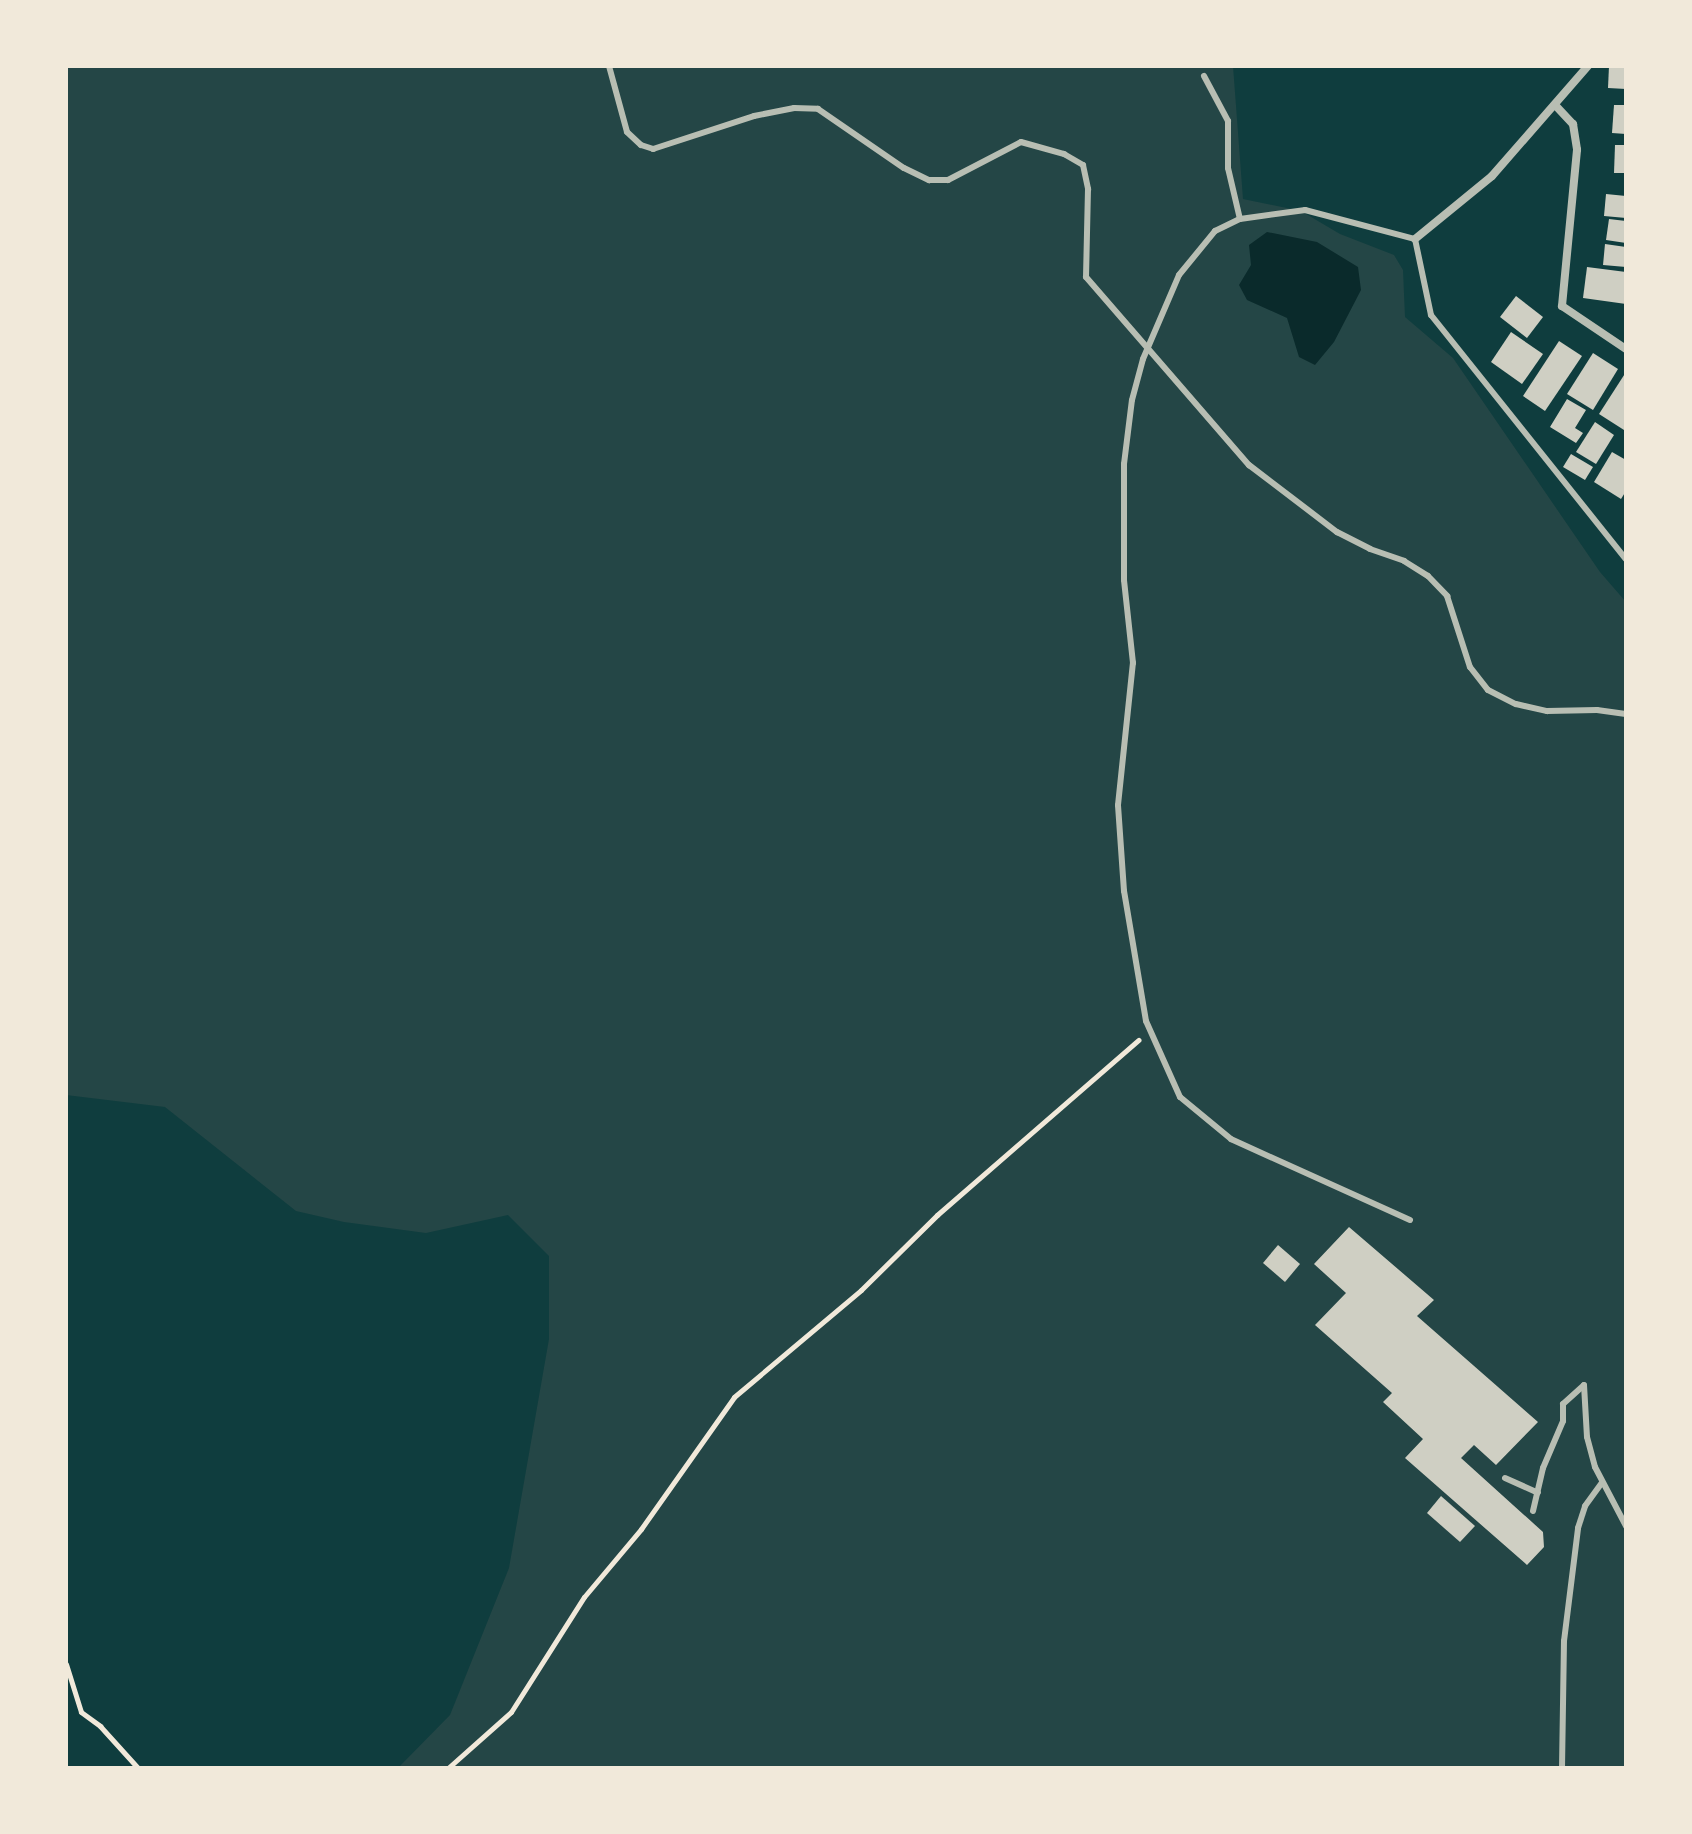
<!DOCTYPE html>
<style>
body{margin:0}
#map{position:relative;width:1692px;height:1834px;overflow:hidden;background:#0f3d3e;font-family:"Asap Condensed",sans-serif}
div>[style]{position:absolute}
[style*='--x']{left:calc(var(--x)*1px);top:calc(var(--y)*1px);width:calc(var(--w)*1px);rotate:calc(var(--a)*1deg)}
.green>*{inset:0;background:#244646}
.water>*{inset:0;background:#0a2a2b}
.building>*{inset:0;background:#cfcfc3}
.path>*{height:5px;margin:-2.5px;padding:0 2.5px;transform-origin:2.5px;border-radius:2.5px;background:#f1e9da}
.service>*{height:6px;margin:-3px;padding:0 3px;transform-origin:3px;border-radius:3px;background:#b8beb3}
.minor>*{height:8px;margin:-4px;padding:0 4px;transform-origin:4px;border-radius:4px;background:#b8beb3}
span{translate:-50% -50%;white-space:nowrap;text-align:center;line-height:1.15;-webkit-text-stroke:8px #f1e9da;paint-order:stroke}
.frame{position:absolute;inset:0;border:68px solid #f1e9da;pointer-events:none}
</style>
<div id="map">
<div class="green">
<i style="clip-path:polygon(66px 66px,1233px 66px,1243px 199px,1301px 211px,1340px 234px,1394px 255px,1403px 270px,1405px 317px,1453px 358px,1600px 572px,1626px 602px,1626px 1768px,398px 1768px,450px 1715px,509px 1568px,549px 1339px,549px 1256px,508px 1215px,426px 1233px,344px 1222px,296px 1211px,165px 1107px,66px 1095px)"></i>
</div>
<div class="water">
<i style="clip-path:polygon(1267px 232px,1317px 242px,1358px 267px,1361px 290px,1334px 342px,1315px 365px,1299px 357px,1287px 318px,1247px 300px,1239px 285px,1251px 265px,1249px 245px)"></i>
</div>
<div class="building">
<i style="clip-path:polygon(1609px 66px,1626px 66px,1626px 89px,1608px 88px)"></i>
<i style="clip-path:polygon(1614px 105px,1626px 105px,1626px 134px,1612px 133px)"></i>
<i style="clip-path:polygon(1615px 145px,1626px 145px,1626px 173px,1614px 173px)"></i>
<i style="clip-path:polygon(1606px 194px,1626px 196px,1626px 218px,1604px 216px)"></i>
<i style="clip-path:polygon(1609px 219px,1626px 221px,1626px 243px,1606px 240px)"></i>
<i style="clip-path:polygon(1605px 244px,1626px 247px,1626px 267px,1603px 265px)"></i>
<i style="clip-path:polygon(1587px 267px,1626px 272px,1626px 304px,1583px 298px)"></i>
<i style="clip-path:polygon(1516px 296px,1543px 317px,1527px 338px,1500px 317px)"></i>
<i style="clip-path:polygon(1511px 332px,1543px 354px,1522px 384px,1491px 362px)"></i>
<i style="clip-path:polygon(1559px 341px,1582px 356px,1545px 411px,1523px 396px)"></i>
<i style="clip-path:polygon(1593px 353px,1618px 369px,1593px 410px,1567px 394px)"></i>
<i style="clip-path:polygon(1626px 372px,1626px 426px,1624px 430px,1599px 414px)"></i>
<i style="clip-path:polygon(1567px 399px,1586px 410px,1575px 428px,1583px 433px,1576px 443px,1550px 427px)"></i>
<i style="clip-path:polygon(1595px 422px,1614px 435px,1596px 464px,1576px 452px)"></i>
<i style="clip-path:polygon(1612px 452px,1626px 460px,1626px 491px,1621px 499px,1594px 482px)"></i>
<i style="clip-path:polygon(1571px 454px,1593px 467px,1585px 480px,1563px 467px)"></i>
<i style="clip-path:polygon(1349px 1227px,1434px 1300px,1417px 1316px,1538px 1422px,1496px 1465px,1474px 1445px,1461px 1458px,1543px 1532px,1544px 1547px,1527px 1565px,1405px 1458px,1423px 1439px,1383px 1402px,1392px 1393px,1315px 1325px,1346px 1293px,1314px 1264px)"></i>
<i style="clip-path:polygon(1278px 1245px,1300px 1264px,1285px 1282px,1263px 1263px)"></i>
<i style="clip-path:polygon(1441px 1496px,1475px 1526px,1460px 1542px,1427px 1513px)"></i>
</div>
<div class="path">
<i style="--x:66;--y:1664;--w:50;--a:72.6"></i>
<i style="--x:81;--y:1712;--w:24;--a:36"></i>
<i style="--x:100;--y:1726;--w:57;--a:47.9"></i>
<i style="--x:448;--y:1768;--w:84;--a:-41.6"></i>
<i style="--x:511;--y:1712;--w:136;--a:-57.6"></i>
<i style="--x:584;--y:1597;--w:89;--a:-50"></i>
<i style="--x:641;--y:1529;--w:161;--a:-54.8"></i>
<i style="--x:734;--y:1397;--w:166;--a:-40.1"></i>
<i style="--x:861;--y:1290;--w:107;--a:-44.6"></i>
<i style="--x:937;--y:1215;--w:267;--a:-41"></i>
</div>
<div class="service">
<i style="--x:609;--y:66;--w:68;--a:74.7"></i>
<i style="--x:627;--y:132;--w:19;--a:43"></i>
<i style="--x:641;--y:145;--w:13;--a:18"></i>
<i style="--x:653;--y:149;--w:106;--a:-18.1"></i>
<i style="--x:754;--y:116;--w:41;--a:-11.3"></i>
<i style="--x:794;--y:108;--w:24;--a:2"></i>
<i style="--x:818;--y:109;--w:104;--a:34.5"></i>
<i style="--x:904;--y:168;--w:28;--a:26"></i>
<i style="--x:929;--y:180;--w:19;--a:0"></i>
<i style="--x:948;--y:180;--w:82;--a:-27.5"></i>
<i style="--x:1021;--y:142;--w:45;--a:15.6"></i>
<i style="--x:1064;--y:154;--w:22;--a:30"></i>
<i style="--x:1083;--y:165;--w:25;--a:78"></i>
<i style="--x:1088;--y:189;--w:88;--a:91.3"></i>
<i style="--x:1086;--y:277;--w:249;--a:49.1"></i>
<i style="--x:1249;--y:465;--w:111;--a:37.3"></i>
<i style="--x:1337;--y:532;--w:37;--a:27"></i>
<i style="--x:1370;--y:549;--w:36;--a:19"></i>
<i style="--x:1404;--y:561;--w:28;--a:32"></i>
<i style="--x:1428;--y:576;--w:28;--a:46"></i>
<i style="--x:1447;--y:596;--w:75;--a:72.1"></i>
<i style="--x:1470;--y:667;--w:29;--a:52"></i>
<i style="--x:1488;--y:690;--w:31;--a:27"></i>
<i style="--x:1516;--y:704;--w:32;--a:13"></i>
<i style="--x:1547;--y:711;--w:50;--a:-1.1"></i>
<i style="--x:1597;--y:710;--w:29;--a:8"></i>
<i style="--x:1204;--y:76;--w:51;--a:61.9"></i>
<i style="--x:1228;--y:121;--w:47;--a:90"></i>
<i style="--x:1228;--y:168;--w:52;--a:76.8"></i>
<i style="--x:1410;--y:1220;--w:196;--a:-155.7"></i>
<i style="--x:1231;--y:1139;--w:66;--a:-140.5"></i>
<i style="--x:1180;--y:1097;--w:83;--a:-114.1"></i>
<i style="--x:1146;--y:1021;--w:132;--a:-99.6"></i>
<i style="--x:1124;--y:891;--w:86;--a:-94"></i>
<i style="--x:1118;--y:805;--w:143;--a:-84"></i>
<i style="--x:1133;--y:663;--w:83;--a:-96.2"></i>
<i style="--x:1124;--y:580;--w:116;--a:-90"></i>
<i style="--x:1124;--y:464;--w:64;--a:-82.9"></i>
<i style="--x:1132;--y:400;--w:42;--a:-75"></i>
<i style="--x:1143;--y:359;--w:91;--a:-66.8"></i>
<i style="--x:1179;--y:275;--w:57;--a:-50.7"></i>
<i style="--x:1215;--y:231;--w:28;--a:-26"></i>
<i style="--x:1240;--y:219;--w:66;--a:-7.9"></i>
<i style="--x:1305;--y:210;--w:114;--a:14.8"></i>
<i style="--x:1415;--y:239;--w:78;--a:78.1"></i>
<i style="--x:1431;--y:315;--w:312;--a:51.4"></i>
<i style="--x:1584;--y:1385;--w:52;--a:86.7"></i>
<i style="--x:1587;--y:1437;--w:31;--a:75"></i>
<i style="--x:1595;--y:1467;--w:67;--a:62.3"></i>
<i style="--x:1505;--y:1478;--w:36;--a:24"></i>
<i style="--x:1533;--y:1511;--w:44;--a:-76.9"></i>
<i style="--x:1543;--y:1468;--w:51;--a:-66.9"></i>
<i style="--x:1563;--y:1421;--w:17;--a:-90"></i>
<i style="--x:1563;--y:1404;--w:28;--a:-42"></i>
<i style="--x:1562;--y:1768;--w:127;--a:-89.1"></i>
<i style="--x:1564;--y:1641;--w:114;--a:-82.9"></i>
<i style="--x:1578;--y:1528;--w:23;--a:-72"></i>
<i style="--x:1585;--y:1506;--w:29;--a:-54"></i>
</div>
<div class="minor">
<i style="--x:1556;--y:106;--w:25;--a:47"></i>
<i style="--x:1573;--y:124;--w:26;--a:81"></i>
<i style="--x:1577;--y:150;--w:157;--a:95.5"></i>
<i style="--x:1562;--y:306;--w:77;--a:33.9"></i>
<i style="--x:1415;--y:239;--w:99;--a:-39.3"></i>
<i style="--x:1492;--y:176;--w:146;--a:-48.9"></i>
</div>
<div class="frame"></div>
</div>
